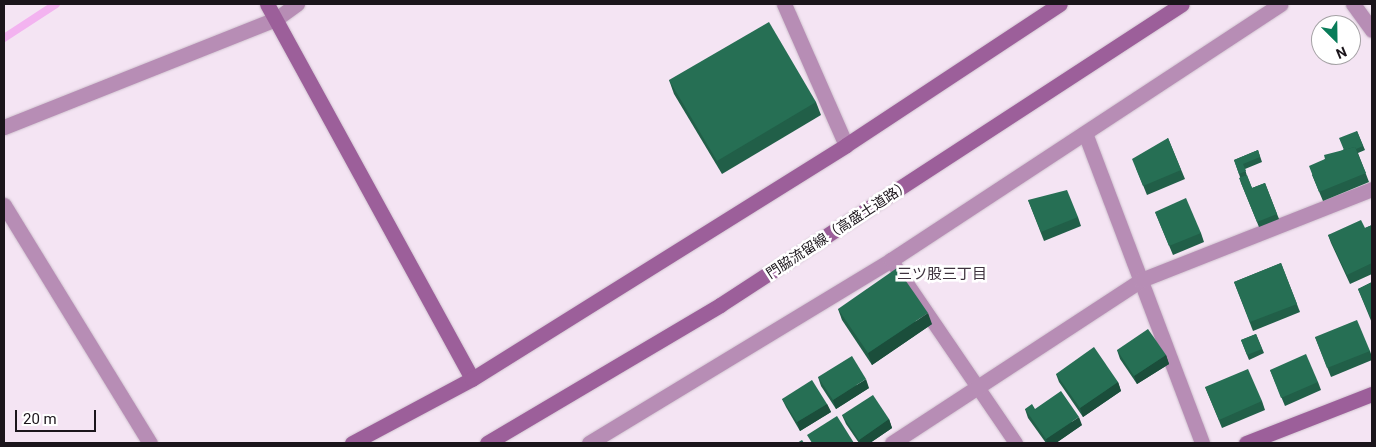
<!DOCTYPE html>
<meta charset="utf-8">
<style>
body{margin:0}
#map{position:relative;width:1376px;height:447px;overflow:hidden;background:#f4e4f3;font-family:Roboto,"Noto Sans JP",sans-serif}
div>[style]{position:absolute}
[style*='--x']{left:calc(var(--x)*1px);top:calc(var(--y)*1px);width:calc(var(--w)*1px);rotate:calc(var(--a)*1deg)}
.stream>*{height:8px;margin:-4px;padding:0 4px;transform-origin:4px;border-radius:4px;background:#f3b3f0}
.roads{filter:drop-shadow(0 0 1px #d1c3d0) drop-shadow(0 0 1px #d1c3d0)}
.lane>*{height:14px;margin:-7px;padding:0 7px;transform-origin:7px;border-radius:7px;background:#b78db5}
.street>*{height:15px;margin:-7.5px;padding:0 7.5px;transform-origin:7.5px;border-radius:7.5px;background:#b78db5}
.secondary>*{height:15px;margin:-7.5px;padding:0 7.5px;transform-origin:7.5px;border-radius:7.5px;background:#9c5f9a}
.wall>*{inset:0;background:#215f48}
.shaded-wall>*{inset:0;background:#1b4e3b}
.building>*{inset:0;background:#266f54}
span{translate:-50% -50%;white-space:nowrap;text-align:center;line-height:1.15;-webkit-text-stroke:5px #fff;paint-order:stroke}
.street-label{font-size:14px;color:#1b151b}
.neighbourhood-label{font-size:15px;color:#3e323e}
.frame{position:absolute;inset:0;border:5px solid #1b151b;pointer-events:none}
.north{position:absolute;left:1311px;top:15px;width:50px;height:50px;box-sizing:border-box;background:#fff;border:1px solid #a4a1a4;border-radius:50%;rotate:157deg;font-size:14px;font-weight:700;line-height:20px;text-align:center;color:#1b151b}
.north::after{content:'';display:block;margin:auto;width:18px;height:22px;background:#097c59;clip-path:polygon(50% 0,100% 100%,50% 72%,0 100%)}
.scale{position:absolute;left:15px;top:410px;width:81px;height:22px;box-sizing:border-box;border:2px solid #1b151b;border-top:0;padding-left:6px;font-size:15px;line-height:18px;white-space:nowrap;color:#1b151b;-webkit-text-stroke:4px #fff;paint-order:stroke}
</style>
<div id="map">
<div class="stream">
<i style="--x:4;--y:38;--w:62;--a:-33.2"></i>
</div>
<div class="roads">
<div class="lane">
<i style="--x:891;--y:260;--w:222;--a:55.7"></i>
</div>
<div class="street">
<i style="--x:784;--y:4;--w:154;--a:66.3"></i>
<i style="--x:1353;--y:4;--w:32;--a:54"></i>
<i style="--x:4;--y:127;--w:293;--a:-21.7"></i>
<i style="--x:276;--y:19;--w:26;--a:-36"></i>
<i style="--x:1085;--y:133;--w:331;--a:69.3"></i>
<i style="--x:4;--y:205;--w:279;--a:58.5"></i>
<i style="--x:589;--y:443;--w:353;--a:-31.2"></i>
<i style="--x:891;--y:260;--w:466;--a:-33.3"></i>
<i style="--x:892;--y:443;--w:298;--a:-33.2"></i>
<i style="--x:1141;--y:280;--w:248;--a:-21.5"></i>
</div>
<div class="secondary">
<i style="--x:267;--y:4;--w:427;--a:61.3"></i>
<i style="--x:352;--y:443;--w:136;--a:-28.1"></i>
<i style="--x:472;--y:379;--w:441;--a:-32"></i>
<i style="--x:846;--y:145;--w:256;--a:-33.4"></i>
<i style="--x:487;--y:443;--w:271;--a:-30.6"></i>
<i style="--x:720;--y:305;--w:551;--a:-33.08"></i>
<i style="--x:1246;--y:443;--w:135;--a:-21.3"></i>
</div>
</div>
<div class="wall">
<i style="clip-path:polygon(669px 80px,816px 102px,821px 115px,722px 174px,674px 94px)"></i>
<i style="clip-path:polygon(1357px 131px,1365px 150px,1358px 153px,1369px 182px,1323px 201px,1312px 175px,1325px 159px,1343px 150px)"></i>
<i style="clip-path:polygon(1168px 138px,1185px 179px,1147px 195px,1136px 168px)"></i>
<i style="clip-path:polygon(1258px 150px,1262px 162px,1245px 169px,1247px 176px,1252px 188px,1265px 183px,1279px 219px,1259px 227px,1241px 183px,1240px 177px,1234px 160px)"></i>
<i style="clip-path:polygon(1028px 200px,1078px 217px,1081px 226px,1044px 241px)"></i>
<i style="clip-path:polygon(1155px 212px,1201px 233px,1204px 242px,1173px 255px)"></i>
<i style="clip-path:polygon(1372px 225px,1372px 274px,1350px 284px,1331px 243px,1328px 235px,1365px 228px)"></i>
<i style="clip-path:polygon(1281px 263px,1300px 312px,1253px 331px,1234px 282px)"></i>
<i style="clip-path:polygon(1372px 282px,1372px 323px,1358px 289px)"></i>
<i style="clip-path:polygon(838px 309px,932px 324px,872px 365px,842px 320px)"></i>
<i style="clip-path:polygon(1256px 334px,1264px 353px,1249px 360px,1241px 340px)"></i>
<i style="clip-path:polygon(1315px 337px,1370px 351px,1372px 357px,1372px 360px,1331px 377px)"></i>
<i style="clip-path:polygon(1117px 350px,1166px 355px,1169px 364px,1137px 384px,1120px 359px)"></i>
<i style="clip-path:polygon(1270px 370px,1318px 382px,1321px 390px,1285px 406px)"></i>
<i style="clip-path:polygon(1056px 374px,1118px 382px,1121px 391px,1083px 417px,1059px 382px)"></i>
<i style="clip-path:polygon(818px 377px,869px 388px,836px 409px,821px 386px)"></i>
<i style="clip-path:polygon(1205px 387px,1262px 401px,1265px 410px,1222px 428px)"></i>
<i style="clip-path:polygon(782px 399px,827px 404px,831px 412px,800px 431px,786px 407px)"></i>
<i style="clip-path:polygon(1025px 409px,1035px 409px,1082px 425px,1056px 443px,1046px 443px,1028px 418px)"></i>
<i style="clip-path:polygon(842px 415px,889px 419px,892px 428px,870px 443px,859px 443px,846px 424px)"></i>
</div>
<div class="shaded-wall">
<i style="clip-path:polygon(928px 313px,932px 324px,872px 365px,868px 353px)"></i>
<i style="clip-path:polygon(1166px 355px,1169px 364px,1137px 384px,1134px 376px)"></i>
<i style="clip-path:polygon(866px 379px,869px 388px,836px 409px,833px 400px)"></i>
<i style="clip-path:polygon(1118px 382px,1121px 391px,1083px 417px,1080px 408px)"></i>
<i style="clip-path:polygon(827px 404px,831px 412px,800px 431px,797px 422px)"></i>
<i style="clip-path:polygon(1079px 417px,1082px 425px,1056px 443px,1047px 443px,1046px 439px)"></i>
<i style="clip-path:polygon(889px 419px,892px 428px,870px 443px,860px 443px,859px 440px)"></i>
</div>
<div class="building">
<i style="clip-path:polygon(769px 22px,816px 102px,717px 161px,669px 80px)"></i>
<i style="clip-path:polygon(1357px 131px,1363px 146px,1356px 149px,1355px 147px,1344px 150px,1339px 138px)"></i>
<i style="clip-path:polygon(1168px 138px,1181px 170px,1143px 186px,1132px 159px)"></i>
<i style="clip-path:polygon(1355px 147px,1366px 173px,1319px 192px,1309px 166px,1325px 159px,1324px 155px)"></i>
<i style="clip-path:polygon(1258px 150px,1260px 157px,1243px 164px,1246px 171px,1239px 174px,1234px 160px)"></i>
<i style="clip-path:polygon(1247px 175px,1252px 188px,1265px 183px,1277px 214px,1257px 222px,1239px 178px)"></i>
<i style="clip-path:polygon(1067px 190px,1078px 217px,1041px 232px,1028px 200px)"></i>
<i style="clip-path:polygon(1186px 198px,1201px 233px,1169px 246px,1155px 212px)"></i>
<i style="clip-path:polygon(1361px 220px,1365px 228px,1372px 225px,1372px 263px,1347px 275px,1328px 235px)"></i>
<i style="clip-path:polygon(1281px 263px,1297px 304px,1250px 322px,1234px 282px)"></i>
<i style="clip-path:polygon(897px 268px,928px 313px,868px 353px,838px 309px)"></i>
<i style="clip-path:polygon(1372px 282px,1372px 321px,1358px 289px)"></i>
<i style="clip-path:polygon(1357px 320px,1370px 351px,1327px 368px,1315px 337px)"></i>
<i style="clip-path:polygon(1148px 329px,1166px 355px,1134px 376px,1117px 350px)"></i>
<i style="clip-path:polygon(1256px 334px,1262px 349px,1247px 355px,1241px 340px)"></i>
<i style="clip-path:polygon(1094px 347px,1118px 382px,1080px 408px,1056px 374px)"></i>
<i style="clip-path:polygon(1306px 354px,1318px 382px,1281px 398px,1270px 370px)"></i>
<i style="clip-path:polygon(852px 356px,866px 379px,833px 400px,818px 377px)"></i>
<i style="clip-path:polygon(1248px 369px,1262px 401px,1219px 420px,1205px 387px)"></i>
<i style="clip-path:polygon(812px 380px,827px 404px,797px 422px,782px 399px)"></i>
<i style="clip-path:polygon(1061px 391px,1079px 417px,1046px 439px,1025px 409px,1032px 404px,1035px 409px)"></i>
<i style="clip-path:polygon(873px 395px,889px 419px,859px 440px,842px 415px)"></i>
<i style="clip-path:polygon(837px 416px,854px 443px,812px 443px,807px 435px)"></i>
<i style="clip-path:polygon(802px 440px,804px 443px,797px 443px)"></i>
</div>
<div class="street-label">
<span style="left:838px;top:229px;rotate:-33deg">門脇流留線（高盛土道路）</span>
</div>
<div class="neighbourhood-label">
<span style="left:942px;top:275px">三ツ股三丁目</span>
</div>
<div class="frame"></div>
<div class="north">N</div>
<div class="scale">20 m</div>
</div>
